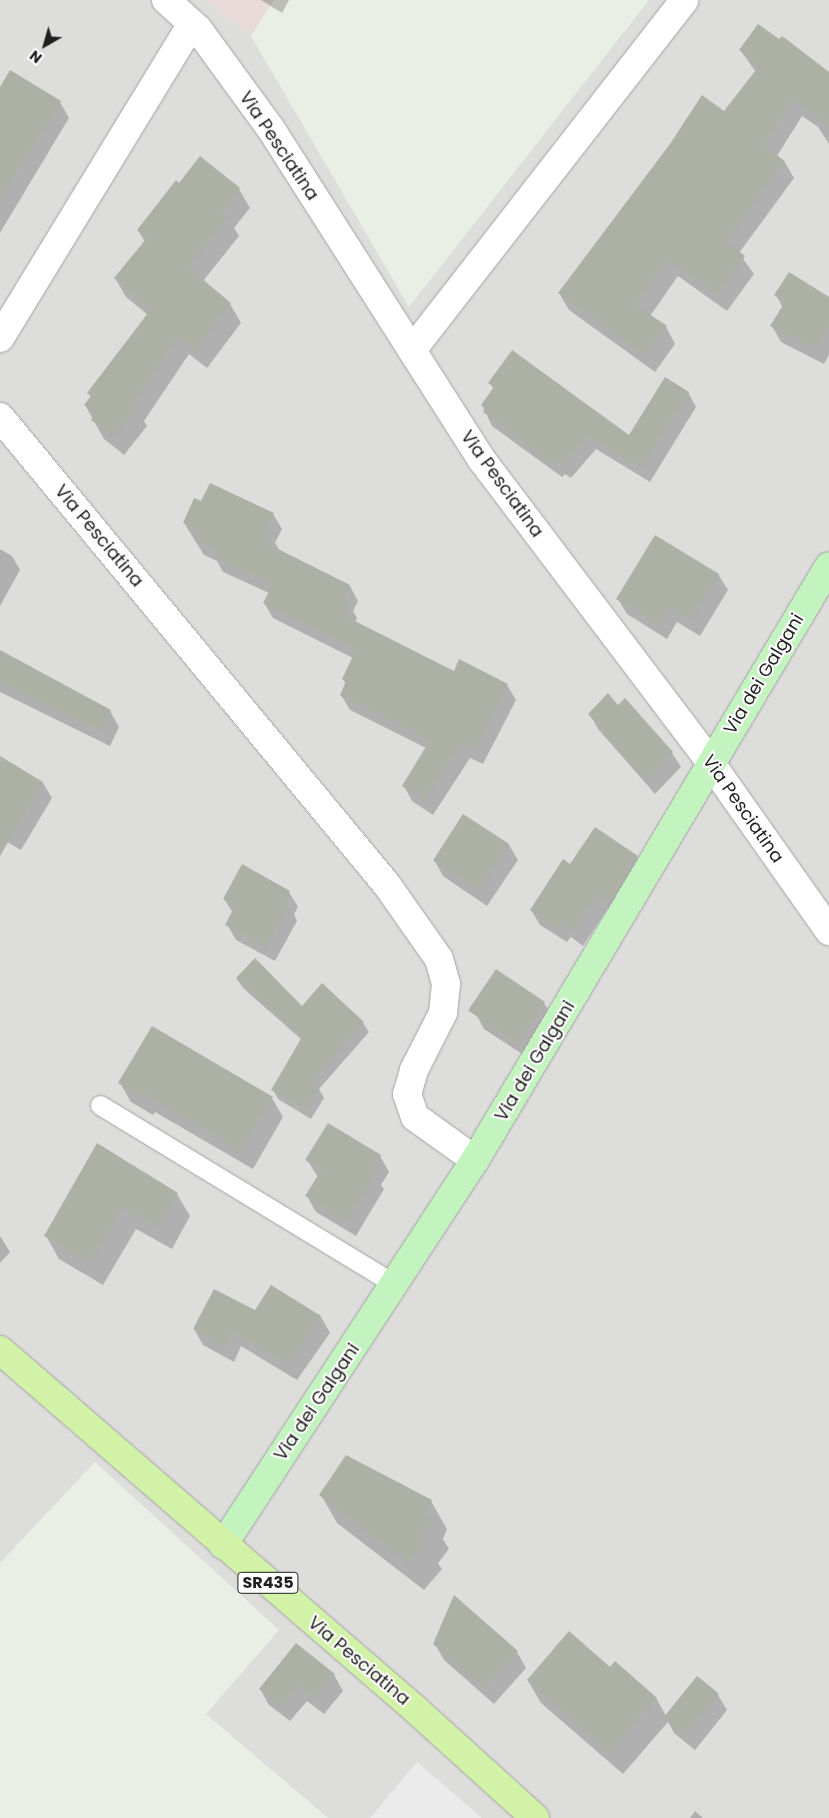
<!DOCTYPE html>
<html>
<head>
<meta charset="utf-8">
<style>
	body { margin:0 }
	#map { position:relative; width:829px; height:1818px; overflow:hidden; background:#eaefe6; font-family:Poppins,sans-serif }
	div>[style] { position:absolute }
	.residential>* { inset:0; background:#dddddc }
	.industrial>* { inset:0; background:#e7dad9 }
	.parking>* { inset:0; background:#ebebeb }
	.shadow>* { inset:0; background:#0003 }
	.building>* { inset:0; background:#adb1a5; transform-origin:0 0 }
	.roads { filter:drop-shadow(0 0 1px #a3a3a3) drop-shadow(0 0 1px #a3a3a3) }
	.lane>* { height:19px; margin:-9.5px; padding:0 9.5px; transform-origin:9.5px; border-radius:9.5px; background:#fff }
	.street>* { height:28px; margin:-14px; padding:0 14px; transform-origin:14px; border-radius:14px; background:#fff }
	.secondary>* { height:28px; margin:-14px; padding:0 14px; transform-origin:14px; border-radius:14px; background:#c3f4c0 }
	.primary>* { height:28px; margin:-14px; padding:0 14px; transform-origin:14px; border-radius:14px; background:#d2f3a7 }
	span { translate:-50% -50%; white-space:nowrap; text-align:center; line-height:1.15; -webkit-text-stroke:4px #fff; paint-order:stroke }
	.shield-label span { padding:1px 4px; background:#fff; border:1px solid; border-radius:4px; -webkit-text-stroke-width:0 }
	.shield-label { font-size:16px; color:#1f1f1f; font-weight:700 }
	.street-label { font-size:18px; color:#1f1f1f }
	.north { position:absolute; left:20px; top:20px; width:50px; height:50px; -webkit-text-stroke:4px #fff; paint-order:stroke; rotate:218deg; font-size:14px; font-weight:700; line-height:20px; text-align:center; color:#1f1f1f }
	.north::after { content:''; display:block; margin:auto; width:18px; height:22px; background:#1f1f1f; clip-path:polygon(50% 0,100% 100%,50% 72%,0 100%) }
</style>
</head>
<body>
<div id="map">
	<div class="residential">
		<div style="clip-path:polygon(0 0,207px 0,251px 36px,409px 307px,649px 0,829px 0,829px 1818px,328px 1818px,206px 1714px,279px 1630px,95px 1462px,0 1563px)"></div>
	</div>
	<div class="industrial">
		<div style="clip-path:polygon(207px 0,274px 0,251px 36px)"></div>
	</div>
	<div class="parking">
		<div style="clip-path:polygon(417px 1762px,482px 1818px,370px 1818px)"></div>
	</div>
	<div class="shadow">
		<div style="clip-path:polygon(261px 0,289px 0,282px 13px)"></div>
		<div style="clip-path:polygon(740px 50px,829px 74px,829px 144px,818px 127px,802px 116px,777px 156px,784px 161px,794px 178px,739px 253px,754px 274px,727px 311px,678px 276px,650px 316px,666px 327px,675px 344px,655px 372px,569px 310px,559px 293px,724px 113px,756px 72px)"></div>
		<div style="clip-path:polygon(0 89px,60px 102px,69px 118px,0 233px)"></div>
		<div style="clip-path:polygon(180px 184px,239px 189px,250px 208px,234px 228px,239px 236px,203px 281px,230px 304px,241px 323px,207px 368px,189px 354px,144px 421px,147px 426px,124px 455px,104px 439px,85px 405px,91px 398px,89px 393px,148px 315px,126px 297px,115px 278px,145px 242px,138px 230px)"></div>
		<div style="clip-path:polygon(776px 295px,829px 299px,829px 355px,824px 364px,781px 342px,772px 326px,783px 308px)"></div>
		<div style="clip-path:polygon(490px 383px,629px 437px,688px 392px,696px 407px,650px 482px,596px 449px,571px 478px,565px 474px,562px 477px,492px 426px,482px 405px,494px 390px)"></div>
		<div style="clip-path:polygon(202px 503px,273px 514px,282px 529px,275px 543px,280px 551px,350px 586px,358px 601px,353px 611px,357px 618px,355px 622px,454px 672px,507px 685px,516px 700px,483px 764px,470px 758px,433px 815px,412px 801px,404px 786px,426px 748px,350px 710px,341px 695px,346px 684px,343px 679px,353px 658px,273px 618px,264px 603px,269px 593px,223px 572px,217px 561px,204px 555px,184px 523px)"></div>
		<div style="clip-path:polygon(0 549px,12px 556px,20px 570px,0 606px)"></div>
		<div style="clip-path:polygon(718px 574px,728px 590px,700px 636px,677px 622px,667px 639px,627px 614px,618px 599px)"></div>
		<div style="clip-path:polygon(0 652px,110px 711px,119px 727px,110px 746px,0 692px)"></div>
		<div style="clip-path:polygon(590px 714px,672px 753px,681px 767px,655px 794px,598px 729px)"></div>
		<div style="clip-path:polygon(0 758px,43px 783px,52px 798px,21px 850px,0 838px)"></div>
		<div style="clip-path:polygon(463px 815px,509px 845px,518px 860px,487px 906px,443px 876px,434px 860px)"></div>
		<div style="clip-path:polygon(637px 857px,646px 873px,618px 915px,608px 908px,583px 946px,571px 937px,567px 942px,540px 925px,531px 910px,571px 866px)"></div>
		<div style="clip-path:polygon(289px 892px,298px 907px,294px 914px,297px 921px,275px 961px,236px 940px,227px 924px,233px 913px,224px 899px)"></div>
		<div style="clip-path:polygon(237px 979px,302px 1007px,363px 1023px,369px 1032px,319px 1089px,324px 1098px,311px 1119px,278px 1099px,273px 1090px,302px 1040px,243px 988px)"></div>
		<div style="clip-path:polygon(544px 1003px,553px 1017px,527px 1057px,484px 1029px,476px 1014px)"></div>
		<div style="clip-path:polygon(120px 1083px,272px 1098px,283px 1117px,253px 1169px,155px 1112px,153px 1115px,131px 1102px)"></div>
		<div style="clip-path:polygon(98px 1145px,177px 1194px,190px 1216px,172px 1249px,136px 1229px,103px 1285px,59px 1259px,46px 1236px)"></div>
		<div style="clip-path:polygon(380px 1156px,389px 1172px,381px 1185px,384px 1189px,356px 1236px,316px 1212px,307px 1196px,318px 1177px,307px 1160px)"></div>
		<div style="clip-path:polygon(0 1236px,10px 1252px,0 1263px)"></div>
		<div style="clip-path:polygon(271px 1287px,321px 1317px,330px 1333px,297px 1380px,241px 1346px,234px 1362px,203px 1345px,194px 1329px,255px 1312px)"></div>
		<div style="clip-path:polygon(321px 1495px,431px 1501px,447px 1529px,443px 1539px,449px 1549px,438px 1563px,442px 1569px,424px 1590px,337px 1523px)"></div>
		<div style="clip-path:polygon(454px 1597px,517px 1652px,526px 1668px,494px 1704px,444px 1660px,435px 1644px)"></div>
		<div style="clip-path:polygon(297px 1645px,334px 1675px,343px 1691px,324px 1714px,307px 1701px,290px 1721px,269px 1705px,260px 1689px)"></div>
		<div style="clip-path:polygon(610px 1668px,656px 1698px,666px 1716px,698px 1678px,718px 1695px,727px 1710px,695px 1750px,674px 1733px,668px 1722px,623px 1774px,541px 1703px,528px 1681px)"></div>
		<div style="clip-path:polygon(695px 1811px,703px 1818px,690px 1818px)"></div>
	</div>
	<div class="building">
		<div style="clip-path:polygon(758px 24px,779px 39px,782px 36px,829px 72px,829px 127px,792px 100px,764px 146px,785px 161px,726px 242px,745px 256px,717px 295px,668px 260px,636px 305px,667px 326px,645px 356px,558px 293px,670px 144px,702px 95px,724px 111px,759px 66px,739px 50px)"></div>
		<div style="clip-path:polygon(10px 70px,61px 101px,0 200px,0 87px)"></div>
		<div style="clip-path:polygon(200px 156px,240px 188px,222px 211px,229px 216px,188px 267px,231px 303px,196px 350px,178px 336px,133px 403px,137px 406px,113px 437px,91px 420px,96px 414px,84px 405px,91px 396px,87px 393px,151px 309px,114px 278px,146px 239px,137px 230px,176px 180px,179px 183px)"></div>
		<div style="clip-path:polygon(789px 272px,829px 297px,829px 325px,815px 349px,770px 326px,785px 302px,774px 295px)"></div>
		<div style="clip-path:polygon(512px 350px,629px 435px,665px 377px,689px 392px,642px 468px,588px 436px,562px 465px,557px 460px,554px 464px,483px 412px,485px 408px,481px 405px,494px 387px,488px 383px)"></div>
		<div style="clip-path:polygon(210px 483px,274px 513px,265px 532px,272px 535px,268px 544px,350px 585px,344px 599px,349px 602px,343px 615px,454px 671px,459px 659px,508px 684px,475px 750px,461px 743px,424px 801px,402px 786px,430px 740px,340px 695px,346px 681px,342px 679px,356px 650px,263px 603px,273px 584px,213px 557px,215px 550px,194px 540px,199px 531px,183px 523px,194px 498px,201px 501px)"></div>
		<div style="clip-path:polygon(655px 535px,719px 574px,691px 621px,668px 607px,658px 624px,616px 599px)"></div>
		<div style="clip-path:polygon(0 650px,111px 710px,101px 731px,0 682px)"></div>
		<div style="clip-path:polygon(608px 693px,618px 705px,625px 698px,673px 752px,646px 781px,588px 714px)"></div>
		<div style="clip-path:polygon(0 756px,43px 782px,0 856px)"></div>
		<div style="left:463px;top:814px;width:55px;height:55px;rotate:33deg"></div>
		<div style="clip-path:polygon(595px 827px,638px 856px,609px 901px,599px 894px,574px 931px,562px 922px,557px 928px,530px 910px,563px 859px,570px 864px)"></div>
		<div style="clip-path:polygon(242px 864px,290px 891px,284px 902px,289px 905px,266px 947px,225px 925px,235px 906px,223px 899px)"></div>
		<div style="clip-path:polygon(255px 958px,302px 1006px,322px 983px,364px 1022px,311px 1082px,319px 1088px,306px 1110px,271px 1090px,302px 1037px,236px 978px)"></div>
		<div style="left:496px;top:969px;width:59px;height:50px;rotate:34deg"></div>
		<div style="clip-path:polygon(152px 1026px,273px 1097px,241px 1151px,144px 1094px,142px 1097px,118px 1083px)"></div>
		<div style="clip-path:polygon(328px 1123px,381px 1155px,372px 1170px,376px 1172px,347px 1221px,305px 1196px,322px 1169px,305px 1160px)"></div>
		<div style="clip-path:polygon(97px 1143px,178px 1193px,159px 1227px,123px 1207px,90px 1263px,44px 1236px)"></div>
		<div style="clip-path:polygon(271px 1285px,321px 1316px,288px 1365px,232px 1331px,226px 1348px,193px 1329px,214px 1289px,255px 1310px)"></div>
		<div style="clip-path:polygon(346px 1455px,432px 1500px,426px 1515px,434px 1520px,421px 1536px,426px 1540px,408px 1563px,319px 1495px)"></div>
		<div style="clip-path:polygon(454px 1595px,518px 1651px,485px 1689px,433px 1644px)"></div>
		<div style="clip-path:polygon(569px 1631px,610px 1667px,615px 1661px,657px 1698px,609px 1752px,527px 1680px)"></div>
		<div style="clip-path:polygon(296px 1643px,335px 1674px,315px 1699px,298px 1686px,280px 1707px,259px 1689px)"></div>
		<div style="left:697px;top:1676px;width:28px;height:53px;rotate:39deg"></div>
	</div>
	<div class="roads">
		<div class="lane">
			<div style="left:100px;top:1105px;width:346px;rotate:31.3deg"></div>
		</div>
		<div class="street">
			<div style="left:166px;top:0;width:43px;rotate:42.2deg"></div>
			<div style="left:198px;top:29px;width:124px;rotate:53.9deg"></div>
			<div style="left:271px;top:129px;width:393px;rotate:57.5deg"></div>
			<div style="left:482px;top:460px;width:378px;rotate:52.9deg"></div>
			<div style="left:710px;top:762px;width:207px;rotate:54.8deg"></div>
			<div style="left:0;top:338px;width:368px;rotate:-58.6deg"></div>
			<div style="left:412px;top:350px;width:443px;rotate:-52.1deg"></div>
			<div style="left:0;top:417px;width:607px;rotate:50.41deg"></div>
			<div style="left:387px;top:885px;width:90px;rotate:54.9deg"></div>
			<div style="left:439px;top:959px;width:26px;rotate:74deg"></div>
			<div style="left:446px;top:984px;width:29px;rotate:96deg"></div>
			<div style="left:443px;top:1013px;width:64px;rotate:117deg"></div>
			<div style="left:414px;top:1070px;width:25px;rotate:106deg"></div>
			<div style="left:407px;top:1094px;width:24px;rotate:71deg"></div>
			<div style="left:415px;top:1117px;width:74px;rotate:35.6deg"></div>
		</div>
		<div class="secondary">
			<div style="left:223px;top:1545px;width:460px;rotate:-56.8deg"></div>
			<div style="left:475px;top:1160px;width:691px;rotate:-59.21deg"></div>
		</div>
		<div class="primary">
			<div style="left:0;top:1350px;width:549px;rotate:40.86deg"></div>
			<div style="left:415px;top:1709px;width:162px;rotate:42.2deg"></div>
		</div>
	</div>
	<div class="shield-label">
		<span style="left:268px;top:1583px">SR435</span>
	</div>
	<div class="street-label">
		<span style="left:279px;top:146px;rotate:56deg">Via Pesciatina</span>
		<span style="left:502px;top:484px;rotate:54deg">Via Pesciatina</span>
		<span style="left:99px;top:536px;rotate:50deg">Via Pesciatina</span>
		<span style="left:764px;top:674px;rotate:-59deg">Via dei Galgani</span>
		<span style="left:743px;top:809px;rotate:55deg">Via Pesciatina</span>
		<span style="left:535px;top:1061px;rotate:-59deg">Via dei Galgani</span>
		<span style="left:317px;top:1402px;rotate:-56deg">Via dei Galgani</span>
		<span style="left:359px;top:1661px;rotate:40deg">Via Pesciatina</span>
	</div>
	<div class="north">N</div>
</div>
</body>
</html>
